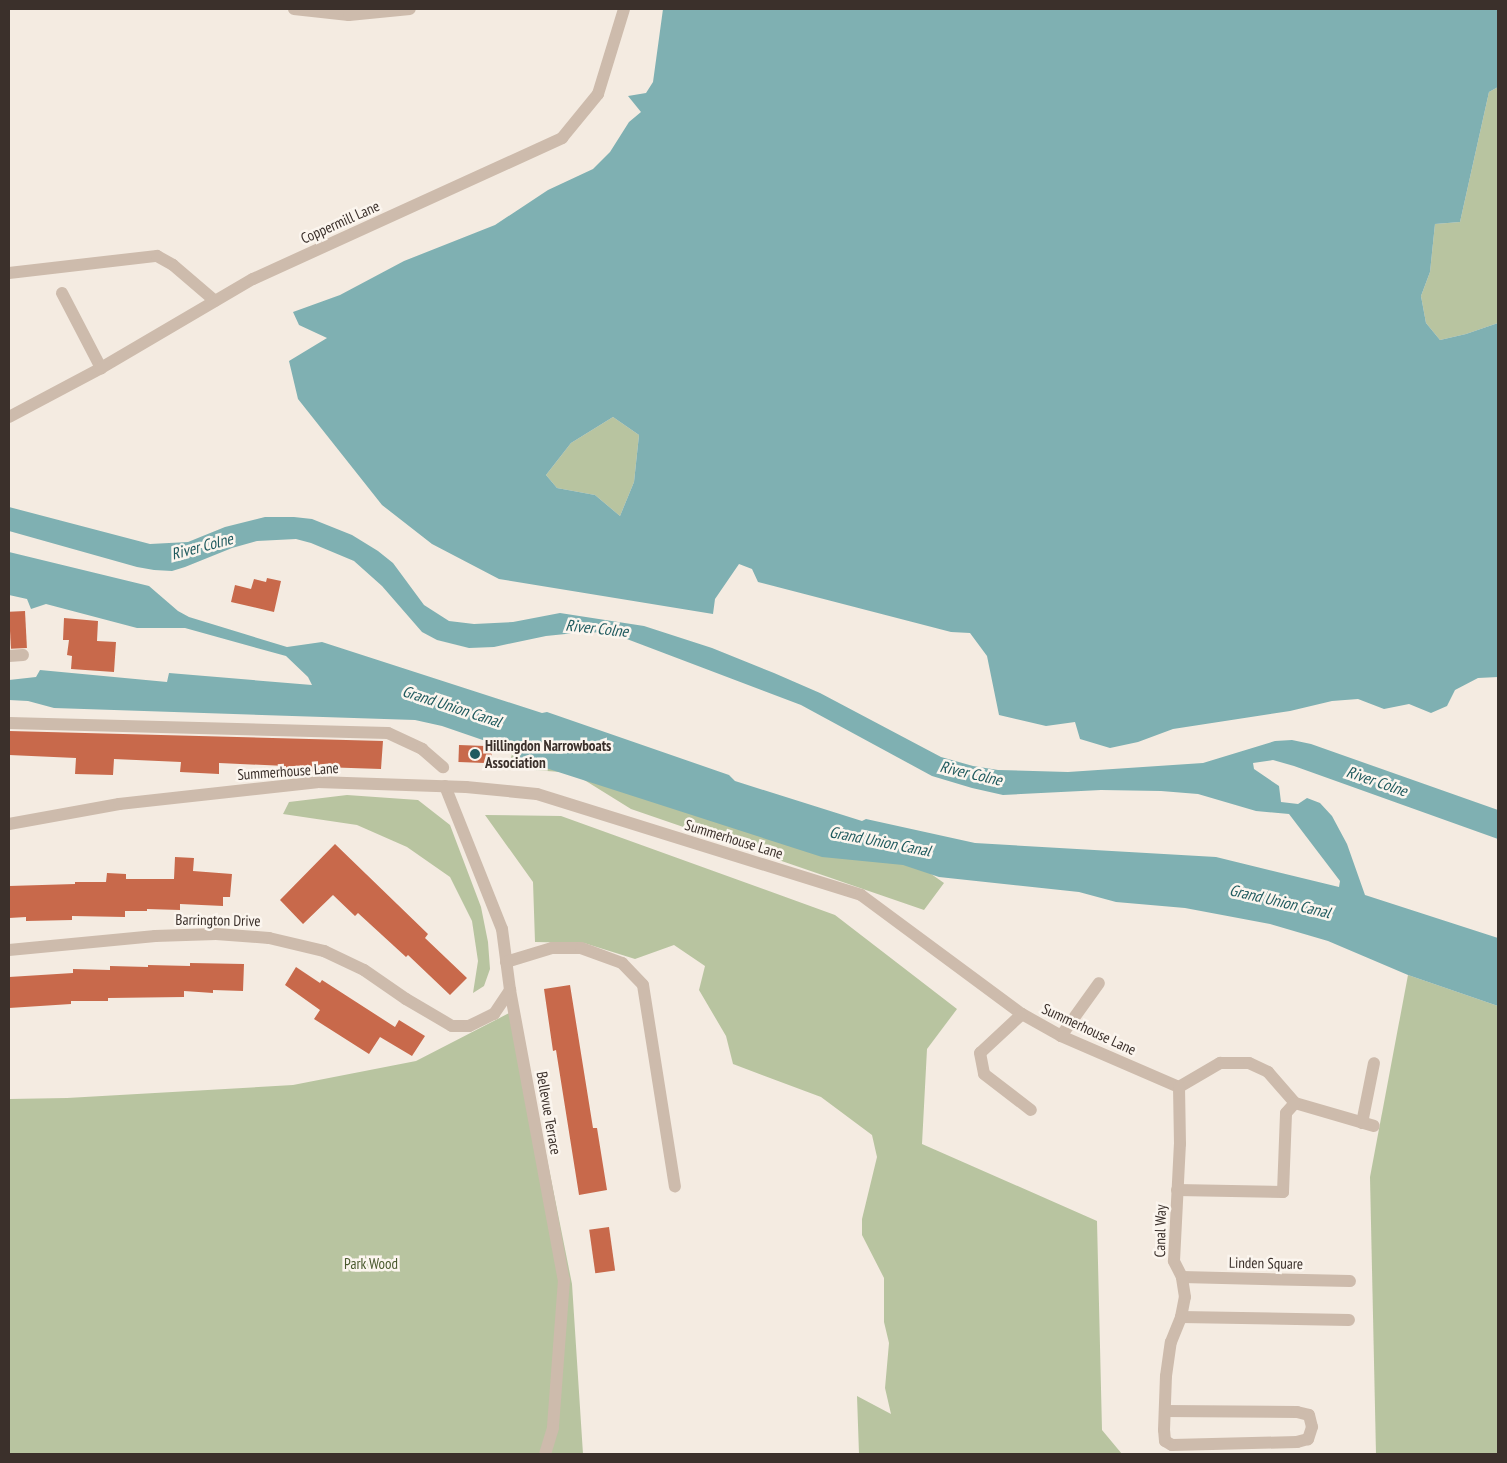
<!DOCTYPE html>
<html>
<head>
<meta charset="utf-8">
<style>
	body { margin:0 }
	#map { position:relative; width:1507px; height:1463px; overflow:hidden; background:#f4ebe1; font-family:"PT Sans Narrow",sans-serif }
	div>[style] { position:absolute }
	.green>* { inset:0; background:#b8c4a0 }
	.water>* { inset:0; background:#7fb0b2 }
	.building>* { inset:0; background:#c8694b; transform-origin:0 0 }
	.minor>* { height:12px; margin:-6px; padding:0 6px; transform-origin:6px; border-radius:6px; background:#cdbbac }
	.dots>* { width:14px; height:14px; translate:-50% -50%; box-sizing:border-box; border:2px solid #fbf5ee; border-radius:50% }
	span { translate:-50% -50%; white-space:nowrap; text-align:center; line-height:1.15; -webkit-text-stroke:5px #fbf5ee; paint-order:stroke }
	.street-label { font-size:15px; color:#3b302b }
	.poi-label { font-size:15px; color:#3b302b; font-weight:700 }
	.left { translate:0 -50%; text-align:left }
	.park-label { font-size:15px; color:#4a5a2e }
	.water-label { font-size:16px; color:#1f5a5e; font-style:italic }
	.frame { position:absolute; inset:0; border:10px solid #3b302b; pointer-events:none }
</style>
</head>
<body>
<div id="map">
	<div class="green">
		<div style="clip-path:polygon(1498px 87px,1498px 323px,1466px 334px,1440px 340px,1426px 323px,1421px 296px,1430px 272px,1435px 224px,1460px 222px,1489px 92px)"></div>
		<div style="clip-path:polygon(613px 417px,639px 435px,634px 482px,620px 516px,595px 495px,557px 488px,546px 475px,571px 443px)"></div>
		<div style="clip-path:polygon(592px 750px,897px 850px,944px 883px,924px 910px,631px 809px,573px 773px,508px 768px,512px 754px)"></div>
		<div style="clip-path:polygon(347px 795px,418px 800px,450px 825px,481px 907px,488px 942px,490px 969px,484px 986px,473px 993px,478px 961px,472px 921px,450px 877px,407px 847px,357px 825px,283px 814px,289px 802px)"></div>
		<div style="clip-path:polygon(485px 815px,561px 816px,835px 915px,957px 1009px,927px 1049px,922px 1144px,1097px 1221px,1102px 1430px,1122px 1454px,859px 1454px,857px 1396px,891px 1414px,885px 1388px,889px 1343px,884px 1322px,884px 1278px,862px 1235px,862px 1219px,877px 1157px,872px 1135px,821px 1097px,733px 1064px,726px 1036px,699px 990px,705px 966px,674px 945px,635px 959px,584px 943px,535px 942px,533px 882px)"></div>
		<div style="clip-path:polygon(1408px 975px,1498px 1006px,1498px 1454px,1376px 1454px,1370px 1177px)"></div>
		<div style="clip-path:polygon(517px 1009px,572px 1284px,583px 1454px,9px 1454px,9px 1099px,67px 1098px,293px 1085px,416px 1061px)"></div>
	</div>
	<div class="water">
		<div style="clip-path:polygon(evenodd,663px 9px,1498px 9px,1498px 87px,1489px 92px,1460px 222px,1435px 224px,1430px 272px,1421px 296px,1426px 323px,1440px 340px,1466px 334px,1498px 323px,1498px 677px,1478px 678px,1455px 690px,1447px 706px,1431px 713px,1409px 704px,1384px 709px,1358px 699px,1332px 701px,1290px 711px,1173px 729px,1138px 742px,1110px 748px,1080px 739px,1075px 722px,1046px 726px,999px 715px,987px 656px,970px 633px,951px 632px,758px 582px,752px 569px,739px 564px,715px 599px,713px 614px,499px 579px,432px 544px,382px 505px,298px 399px,289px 361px,327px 338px,299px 325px,293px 312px,340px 295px,404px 261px,495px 225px,548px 190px,593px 169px,610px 152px,629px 122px,641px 112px,628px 96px,646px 93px,653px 82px,663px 9px,613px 417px,639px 435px,634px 482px,620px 516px,595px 495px,557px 488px,546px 475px,571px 443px,613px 417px)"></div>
		<div style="clip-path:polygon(9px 507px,150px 544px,188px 542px,225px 527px,265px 517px,294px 517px,312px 519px,352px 535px,378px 551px,393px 563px,424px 605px,449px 621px,474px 624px,513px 622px,560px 613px,644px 626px,712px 648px,774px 673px,820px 693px,941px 757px,973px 766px,998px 770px,1068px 772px,1203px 763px,1275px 741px,1292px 740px,1311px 744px,1498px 810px,1498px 839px,1294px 766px,1273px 760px,1253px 763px,1254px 769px,1279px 786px,1281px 802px,1298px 804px,1307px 798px,1320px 803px,1332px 816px,1347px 844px,1365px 895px,1498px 938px,1498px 1006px,1408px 975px,1328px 941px,1270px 924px,1185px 908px,1116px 902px,1079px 892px,939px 877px,903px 865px,822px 857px,521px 760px,506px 748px,442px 726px,415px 720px,54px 708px,28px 701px,9px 700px,9px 680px,36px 677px,40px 670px,167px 682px,169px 673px,312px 685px,308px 677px,286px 656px,185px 628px,137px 628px,46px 604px,31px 609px,27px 599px,9px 595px,9px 552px,149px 586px,178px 611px,189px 617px,287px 647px,322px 642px,542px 713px,547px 712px,729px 775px,735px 781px,862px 821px,866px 819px,975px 843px,1216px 857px,1339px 887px,1340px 881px,1289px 814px,1256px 811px,1198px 794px,1161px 791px,1101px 790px,1003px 795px,972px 788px,932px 776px,801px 705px,611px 633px,585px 632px,546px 636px,494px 647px,469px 648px,437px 640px,422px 632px,382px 586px,354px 561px,311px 543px,296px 539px,257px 541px,232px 548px,185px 567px,172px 571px,154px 570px,137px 567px,9px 531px)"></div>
	</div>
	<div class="building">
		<div style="clip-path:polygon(267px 578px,281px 581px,274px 612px,231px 602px,235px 585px,251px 589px,254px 579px,266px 582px)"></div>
		<div style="left:25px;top:611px;width:37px;height:16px;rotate:87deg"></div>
		<div style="clip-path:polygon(64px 618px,98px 621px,97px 641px,116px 642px,114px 672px,71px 669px,72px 656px,67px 655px,69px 640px,63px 640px)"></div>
		<div style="clip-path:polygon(9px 731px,383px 741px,381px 769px,321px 767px,321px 772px,286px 771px,286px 766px,219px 763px,219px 774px,180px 772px,181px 762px,114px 759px,113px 775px,75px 774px,76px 758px,9px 755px)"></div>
		<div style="left:459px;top:745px;width:33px;height:17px;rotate:2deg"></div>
		<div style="clip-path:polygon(335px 844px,428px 934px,425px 938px,467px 978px,450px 995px,408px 955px,406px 957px,358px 913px,355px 916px,333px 895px,303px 924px,280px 900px)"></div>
		<div style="clip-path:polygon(175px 857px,194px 858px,193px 871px,232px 874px,230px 897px,223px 897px,223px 906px,180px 904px,180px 910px,147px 909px,147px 911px,125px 911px,125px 917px,72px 916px,72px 920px,26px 921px,26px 917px,9px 918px,9px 886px,75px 884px,75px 882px,106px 882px,107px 873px,126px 874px,126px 879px,174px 879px)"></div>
		<div style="clip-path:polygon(190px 963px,244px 964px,243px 991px,213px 990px,213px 993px,184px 991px,184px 997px,108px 998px,108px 1001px,71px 1001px,71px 1004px,9px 1008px,9px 977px,73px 973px,73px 969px,110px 970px,110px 966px,148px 967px,148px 965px,190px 966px)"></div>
		<div style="clip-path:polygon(296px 967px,320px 983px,322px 980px,395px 1027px,399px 1020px,425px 1036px,412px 1056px,380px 1037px,369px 1054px,314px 1019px,320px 1010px,285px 985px)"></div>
		<div style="clip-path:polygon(570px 985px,593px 1128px,597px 1128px,607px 1190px,579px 1195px,556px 1050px,553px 1051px,544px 989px)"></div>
		<div style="left:609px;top:1227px;width:44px;height:20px;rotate:82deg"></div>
	</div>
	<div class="minor">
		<div style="left:294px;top:9px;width:55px;rotate:6.2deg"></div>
		<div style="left:349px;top:15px;width:61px;rotate:-5.6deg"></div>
		<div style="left:9px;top:273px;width:149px;rotate:-6.6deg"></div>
		<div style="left:157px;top:256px;width:18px;rotate:29deg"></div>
		<div style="left:173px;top:265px;width:55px;rotate:40.6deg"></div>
		<div style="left:62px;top:293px;width:85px;rotate:62.5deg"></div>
		<div style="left:9px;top:417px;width:104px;rotate:-28deg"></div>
		<div style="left:101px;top:368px;width:176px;rotate:-30.4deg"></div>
		<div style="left:253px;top:279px;width:340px;rotate:-24.5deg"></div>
		<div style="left:562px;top:138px;width:57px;rotate:-50.7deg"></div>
		<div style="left:598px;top:94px;width:89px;rotate:-73deg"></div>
		<div style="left:9px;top:656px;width:14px;rotate:-4deg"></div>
		<div style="left:9px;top:723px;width:379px;rotate:1.5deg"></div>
		<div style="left:388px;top:733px;width:38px;rotate:25deg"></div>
		<div style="left:422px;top:749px;width:28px;rotate:41deg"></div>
		<div style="left:445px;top:786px;width:154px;rotate:68.3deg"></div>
		<div style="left:502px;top:929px;width:62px;rotate:82.5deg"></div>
		<div style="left:510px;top:990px;width:295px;rotate:79.5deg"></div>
		<div style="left:564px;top:1280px;width:148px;rotate:94.3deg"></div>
		<div style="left:553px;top:1428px;width:27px;rotate:107deg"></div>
		<div style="left:9px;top:824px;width:112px;rotate:-10.3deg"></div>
		<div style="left:119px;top:804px;width:199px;rotate:-6.3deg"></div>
		<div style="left:317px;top:782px;width:149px;rotate:1.9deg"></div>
		<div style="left:466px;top:787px;width:71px;rotate:5.6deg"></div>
		<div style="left:537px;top:794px;width:339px;rotate:17.3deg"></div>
		<div style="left:861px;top:895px;width:200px;rotate:36.5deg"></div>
		<div style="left:1022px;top:1014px;width:45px;rotate:29.4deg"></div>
		<div style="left:1061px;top:1036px;width:129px;rotate:23.4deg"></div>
		<div style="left:1179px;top:1087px;width:48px;rotate:-30.3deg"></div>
		<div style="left:1220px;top:1063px;width:29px"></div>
		<div style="left:1249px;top:1063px;width:21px;rotate:25deg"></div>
		<div style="left:1268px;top:1072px;width:41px;rotate:48.9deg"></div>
		<div style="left:1295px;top:1103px;width:82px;rotate:16.2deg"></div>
		<div style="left:9px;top:950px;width:147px;rotate:-5.5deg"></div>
		<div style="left:155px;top:936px;width:61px;rotate:-1.9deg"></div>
		<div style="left:216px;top:934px;width:53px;rotate:4.3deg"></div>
		<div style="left:269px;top:938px;width:57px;rotate:13.3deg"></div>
		<div style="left:324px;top:951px;width:44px;rotate:25.4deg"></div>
		<div style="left:364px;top:970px;width:51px;rotate:34.6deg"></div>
		<div style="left:406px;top:999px;width:53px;rotate:30.4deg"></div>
		<div style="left:452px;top:1026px;width:17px"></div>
		<div style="left:469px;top:1026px;width:28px;rotate:-26deg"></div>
		<div style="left:494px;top:1014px;width:29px;rotate:-56deg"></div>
		<div style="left:506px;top:962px;width:48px;rotate:-16.9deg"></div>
		<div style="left:552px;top:948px;width:29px"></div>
		<div style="left:581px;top:948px;width:44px;rotate:20.1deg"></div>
		<div style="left:622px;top:963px;width:30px;rotate:46deg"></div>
		<div style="left:643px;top:985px;width:204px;rotate:81deg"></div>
		<div style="left:1022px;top:1014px;width:57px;rotate:137.1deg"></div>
		<div style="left:980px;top:1053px;width:21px;rotate:79deg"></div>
		<div style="left:984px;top:1074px;width:59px;rotate:37.5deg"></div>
		<div style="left:1061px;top:1036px;width:65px;rotate:-54.4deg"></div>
		<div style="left:1362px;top:1123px;width:61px;rotate:-78.7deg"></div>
		<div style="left:1177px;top:1190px;width:106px;rotate:1.1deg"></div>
		<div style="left:1283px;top:1192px;width:79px;rotate:-87.8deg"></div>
		<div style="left:1286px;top:1113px;width:13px;rotate:-48deg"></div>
		<div style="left:1182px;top:1277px;width:168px;rotate:1.4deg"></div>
		<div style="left:1181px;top:1317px;width:168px;rotate:1deg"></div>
		<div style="left:1165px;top:1411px;width:132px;rotate:0.4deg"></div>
		<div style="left:1297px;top:1412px;width:12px;rotate:14deg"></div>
		<div style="left:1309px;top:1415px;width:12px;rotate:76deg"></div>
		<div style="left:1312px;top:1427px;width:13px;rotate:108deg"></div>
		<div style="left:1308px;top:1439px;width:11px;rotate:165deg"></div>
		<div style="left:1297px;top:1442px;width:125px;rotate:178.6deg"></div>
		<div style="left:1172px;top:1445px;width:8px;rotate:-150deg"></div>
		<div style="left:1165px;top:1441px;width:11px;rotate:-95deg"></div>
		<div style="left:1164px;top:1430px;width:54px;rotate:-87.9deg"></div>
		<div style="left:1166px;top:1376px;width:34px;rotate:-82deg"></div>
		<div style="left:1171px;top:1342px;width:27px;rotate:-68deg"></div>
		<div style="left:1181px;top:1317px;width:20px;rotate:-79deg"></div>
		<div style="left:1185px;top:1297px;width:20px;rotate:-99deg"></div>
		<div style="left:1182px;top:1277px;width:18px;rotate:-117deg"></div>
		<div style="left:1174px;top:1261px;width:117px;rotate:-87.1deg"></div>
		<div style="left:1180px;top:1144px;width:57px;rotate:-91deg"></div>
	</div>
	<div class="dots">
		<div style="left:475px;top:754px;background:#1f5a5e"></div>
	</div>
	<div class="street-label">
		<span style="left:340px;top:222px;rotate:-24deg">Coppermill Lane</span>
		<span style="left:288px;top:771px;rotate:-4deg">Summerhouse Lane</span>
		<span style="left:734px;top:839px;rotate:17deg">Summerhouse Lane</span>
		<span style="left:218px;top:920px;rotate:1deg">Barrington Drive</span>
		<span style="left:1089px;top:1029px;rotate:25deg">Summerhouse Lane</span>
		<span style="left:549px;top:1113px;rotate:80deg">Bellevue Terrace</span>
		<span style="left:1160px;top:1231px;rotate:-89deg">Canal Way</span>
		<span style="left:1266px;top:1263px;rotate:1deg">Linden Square</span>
	</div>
	<div class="poi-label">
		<span class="left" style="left:485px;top:754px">Hillingdon Narrowboats<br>Association</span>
	</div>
	<div class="park-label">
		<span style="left:371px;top:1264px">Park Wood</span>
	</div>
	<div class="water-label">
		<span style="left:202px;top:546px;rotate:-15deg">River Colne</span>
		<span style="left:597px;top:628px;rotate:6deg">River Colne</span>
		<span style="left:452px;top:706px;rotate:18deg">Grand Union Canal</span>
		<span style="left:971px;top:773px;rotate:13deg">River Colne</span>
		<span style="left:1377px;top:781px;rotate:19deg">River Colne</span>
		<span style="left:880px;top:841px;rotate:11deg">Grand Union Canal</span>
		<span style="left:1280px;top:901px;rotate:13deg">Grand Union Canal</span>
	</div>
	<div class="frame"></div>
</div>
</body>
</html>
